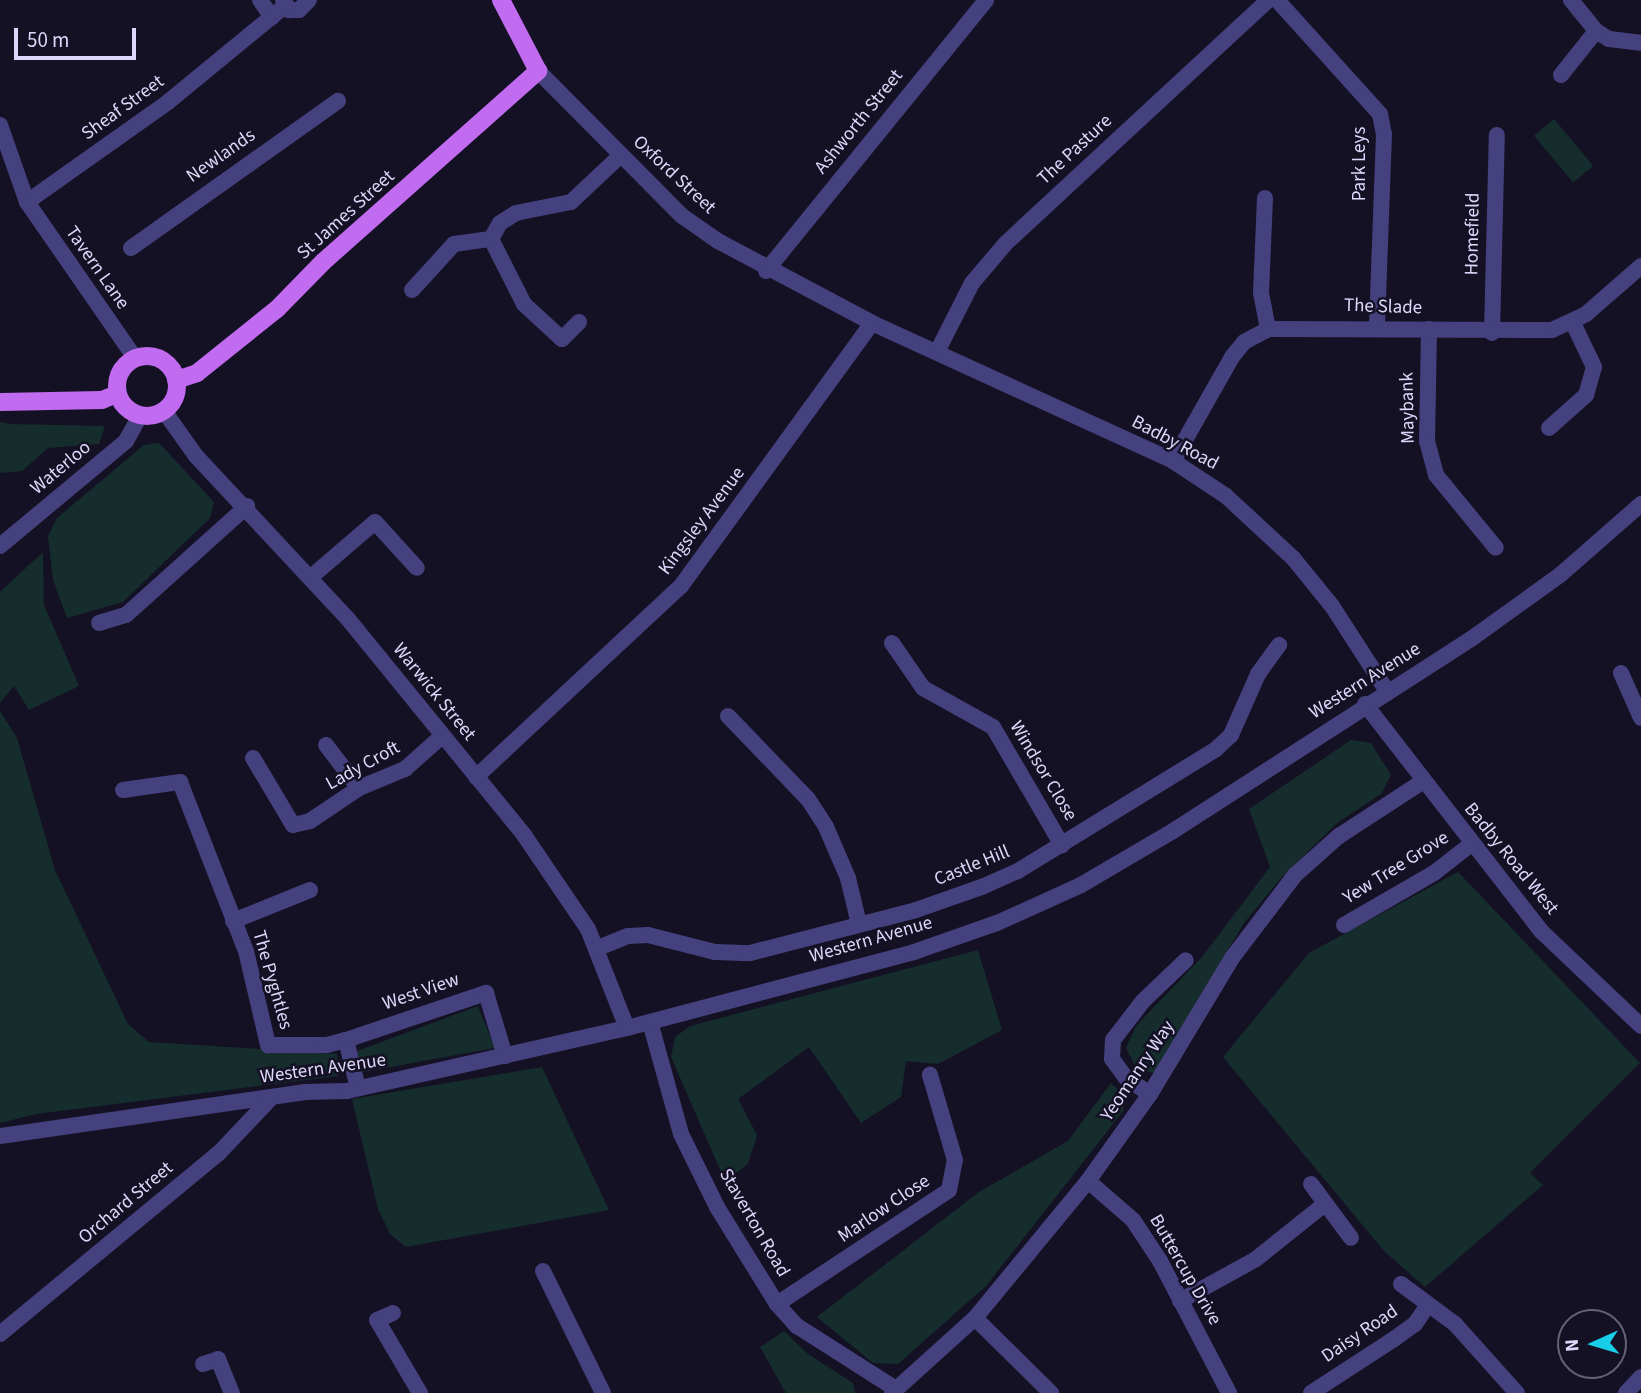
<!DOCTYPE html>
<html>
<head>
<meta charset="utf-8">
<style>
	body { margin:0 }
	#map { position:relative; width:1641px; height:1393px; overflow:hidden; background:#151124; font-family:"Source Sans 3",sans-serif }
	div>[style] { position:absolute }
	.green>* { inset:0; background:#152d2d; transform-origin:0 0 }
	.minor>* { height:16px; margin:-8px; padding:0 8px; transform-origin:8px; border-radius:8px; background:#45417e }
	.major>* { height:18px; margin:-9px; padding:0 9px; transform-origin:9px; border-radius:9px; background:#c16bf0 }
	.major>.ring { margin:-9px; padding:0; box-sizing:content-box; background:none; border:18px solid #c16bf0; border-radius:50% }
	span { translate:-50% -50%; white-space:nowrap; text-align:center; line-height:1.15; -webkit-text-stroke:5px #151124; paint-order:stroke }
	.street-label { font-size:19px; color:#ddd8fb }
	.north { position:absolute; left:1557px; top:1309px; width:70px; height:70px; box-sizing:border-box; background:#151124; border:2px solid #65617a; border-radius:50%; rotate:266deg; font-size:19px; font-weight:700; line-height:28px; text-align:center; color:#ddd8fb }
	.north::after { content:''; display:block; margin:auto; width:24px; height:32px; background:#18cde7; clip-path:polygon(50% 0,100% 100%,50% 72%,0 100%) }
	.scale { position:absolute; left:14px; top:28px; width:122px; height:32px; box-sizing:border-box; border:4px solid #ddd8fb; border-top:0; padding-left:9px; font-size:21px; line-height:24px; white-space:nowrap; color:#ddd8fb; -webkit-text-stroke:5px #151124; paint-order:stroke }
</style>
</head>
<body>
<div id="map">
	<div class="green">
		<div style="left:1554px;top:119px;width:61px;height:26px;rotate:50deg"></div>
		<div style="clip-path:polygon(0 422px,10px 424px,105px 426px,99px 444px,48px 448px,22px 471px,0 473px)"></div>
		<div style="clip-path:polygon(159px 443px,214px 502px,210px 518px,123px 602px,67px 618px,53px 580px,48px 536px,57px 518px,144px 445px)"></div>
		<div style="clip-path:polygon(43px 552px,44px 605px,79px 686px,29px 710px,14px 686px,0 703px,0 592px)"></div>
		<div style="clip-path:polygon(0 711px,17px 738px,55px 870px,128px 1024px,149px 1042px,337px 1054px,338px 1076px,36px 1114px,0 1123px)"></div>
		<div style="clip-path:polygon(1351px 740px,1371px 743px,1391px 775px,1381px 794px,1337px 823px,1282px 877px,1244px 923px,1154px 1073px,1137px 1070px,1126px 1048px,1136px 1026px,1202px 957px,1270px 867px,1249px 809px)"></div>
		<div style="clip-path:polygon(1458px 872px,1640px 1063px,1530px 1173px,1543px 1185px,1425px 1287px,1384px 1251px,1223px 1057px,1309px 953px)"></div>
		<div style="clip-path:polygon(978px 950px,1002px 1030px,938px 1064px,906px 1061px,901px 1097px,861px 1123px,809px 1047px,738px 1099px,757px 1135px,748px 1164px,725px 1181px,671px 1057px,675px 1037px,690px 1026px)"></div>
		<div style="clip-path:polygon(478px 1006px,495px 1048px,363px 1072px,357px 1051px)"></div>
		<div style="clip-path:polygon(542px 1067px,609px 1210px,406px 1247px,390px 1234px,378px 1209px,352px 1099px)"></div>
		<div style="clip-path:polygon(1111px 1083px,1119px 1091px,1124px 1110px,986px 1286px,898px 1364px,873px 1363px,817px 1317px,979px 1192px,1068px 1141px)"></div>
		<div style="clip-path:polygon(784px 1331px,808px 1354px,853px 1383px,855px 1393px,786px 1393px,760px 1347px)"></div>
	</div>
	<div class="minor">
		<div style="left:260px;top:0;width:21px;rotate:55deg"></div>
		<div style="left:283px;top:0;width:12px;rotate:59deg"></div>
		<div style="left:289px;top:10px;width:10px"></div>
		<div style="left:299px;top:10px;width:14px;rotate:-45deg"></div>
		<div style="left:1277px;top:0;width:154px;rotate:47.9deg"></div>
		<div style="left:1380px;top:114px;width:20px;rotate:79deg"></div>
		<div style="left:1384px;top:134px;width:193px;rotate:92.1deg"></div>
		<div style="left:1571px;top:0;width:40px;rotate:51deg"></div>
		<div style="left:1596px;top:31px;width:15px;rotate:32deg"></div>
		<div style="left:1609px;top:39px;width:32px;rotate:7deg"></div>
		<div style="left:538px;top:71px;width:204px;rotate:45.2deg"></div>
		<div style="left:682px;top:216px;width:44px;rotate:34.8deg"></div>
		<div style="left:718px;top:241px;width:174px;rotate:28deg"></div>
		<div style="left:872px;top:323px;width:331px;rotate:24.6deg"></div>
		<div style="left:1173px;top:461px;width:64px;rotate:33.4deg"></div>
		<div style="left:1226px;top:496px;width:91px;rotate:42.8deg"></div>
		<div style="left:1293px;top:558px;width:62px;rotate:50.9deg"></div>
		<div style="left:1332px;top:606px;width:101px;rotate:57.1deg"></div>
		<div style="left:1561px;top:75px;width:56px;rotate:-51.5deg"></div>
		<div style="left:0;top:125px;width:82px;rotate:70.7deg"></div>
		<div style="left:27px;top:202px;width:190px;rotate:55.3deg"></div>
		<div style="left:1265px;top:198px;width:95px;rotate:92.4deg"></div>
		<div style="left:1261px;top:293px;width:37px;rotate:79deg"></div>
		<div style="left:27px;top:202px;width:173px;rotate:-35.3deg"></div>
		<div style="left:168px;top:102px;width:153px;rotate:-39.4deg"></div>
		<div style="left:131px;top:248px;width:254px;rotate:-35.4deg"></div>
		<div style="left:766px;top:271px;width:349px;rotate:-50.9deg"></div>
		<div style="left:412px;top:290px;width:62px;rotate:-47.6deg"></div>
		<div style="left:454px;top:244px;width:37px;rotate:-8deg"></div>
		<div style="left:579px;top:322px;width:24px;rotate:135deg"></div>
		<div style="left:562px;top:339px;width:52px;rotate:-137.4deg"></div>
		<div style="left:524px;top:304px;width:73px;rotate:-116.9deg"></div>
		<div style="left:491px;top:239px;width:18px;rotate:-61deg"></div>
		<div style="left:500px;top:223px;width:19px;rotate:-32deg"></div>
		<div style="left:516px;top:213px;width:56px;rotate:-11.3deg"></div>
		<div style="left:571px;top:202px;width:69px;rotate:-43.2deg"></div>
		<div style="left:1429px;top:329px;width:112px;rotate:91deg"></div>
		<div style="left:1427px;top:441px;width:35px;rotate:75deg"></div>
		<div style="left:1436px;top:475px;width:94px;rotate:50.6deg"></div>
		<div style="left:1492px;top:333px;width:198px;rotate:-88.6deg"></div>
		<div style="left:937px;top:352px;width:77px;rotate:-63.1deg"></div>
		<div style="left:972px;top:283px;width:52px;rotate:-49.6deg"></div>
		<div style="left:1006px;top:243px;width:357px;rotate:-42.8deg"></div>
		<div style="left:164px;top:411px;width:55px;rotate:54.6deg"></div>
		<div style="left:196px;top:456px;width:223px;rotate:47deg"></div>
		<div style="left:348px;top:619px;width:279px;rotate:50.8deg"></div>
		<div style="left:524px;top:835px;width:114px;rotate:55.8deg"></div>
		<div style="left:588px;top:929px;width:106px;rotate:68.5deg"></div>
		<div style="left:1549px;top:428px;width:50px;rotate:-41.7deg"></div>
		<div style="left:1586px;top:395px;width:29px;rotate:-74deg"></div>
		<div style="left:1594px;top:367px;width:49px;rotate:-115.5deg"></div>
		<div style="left:1173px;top:461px;width:120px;rotate:-60.4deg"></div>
		<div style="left:1232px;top:357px;width:19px;rotate:-51deg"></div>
		<div style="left:1244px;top:342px;width:27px;rotate:-28deg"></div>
		<div style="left:1268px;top:329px;width:284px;rotate:0.2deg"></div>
		<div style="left:1552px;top:330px;width:38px;rotate:-25deg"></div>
		<div style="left:1586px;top:314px;width:73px;rotate:-41.1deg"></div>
		<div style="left:0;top:546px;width:164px;rotate:-39.8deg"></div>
		<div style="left:126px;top:441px;width:29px;rotate:-61deg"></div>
		<div style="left:311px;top:577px;width:84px;rotate:-40.7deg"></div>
		<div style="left:375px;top:522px;width:62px;rotate:47.6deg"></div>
		<div style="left:99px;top:623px;width:28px;rotate:-17deg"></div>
		<div style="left:126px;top:615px;width:163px;rotate:-42deg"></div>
		<div style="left:892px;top:643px;width:55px;rotate:55.4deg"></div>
		<div style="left:923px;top:688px;width:80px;rotate:29.1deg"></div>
		<div style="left:993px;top:727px;width:137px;rotate:59.7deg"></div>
		<div style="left:1621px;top:673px;width:49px;rotate:66deg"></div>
		<div style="left:1365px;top:704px;width:287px;rotate:52.2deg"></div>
		<div style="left:1541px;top:931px;width:138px;rotate:43.5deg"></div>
		<div style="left:728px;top:716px;width:115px;rotate:46.1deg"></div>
		<div style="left:808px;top:799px;width:33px;rotate:57deg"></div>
		<div style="left:826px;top:827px;width:56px;rotate:66.7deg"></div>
		<div style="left:848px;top:878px;width:47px;rotate:76.6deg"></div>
		<div style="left:326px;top:745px;width:54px;rotate:52.5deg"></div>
		<div style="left:253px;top:758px;width:78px;rotate:59.2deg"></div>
		<div style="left:293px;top:825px;width:17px;rotate:-13deg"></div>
		<div style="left:310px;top:821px;width:59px;rotate:-34deg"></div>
		<div style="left:359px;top:788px;width:50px;rotate:-22.4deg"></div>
		<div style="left:405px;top:769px;width:50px;rotate:-41.7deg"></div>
		<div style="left:476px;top:777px;width:280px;rotate:-43deg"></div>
		<div style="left:681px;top:586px;width:325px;rotate:-54deg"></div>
		<div style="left:123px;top:790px;width:58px;rotate:-8deg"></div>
		<div style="left:180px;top:782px;width:181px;rotate:68.7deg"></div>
		<div style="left:246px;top:951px;width:97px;rotate:76.8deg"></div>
		<div style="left:268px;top:1045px;width:59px"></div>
		<div style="left:327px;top:1045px;width:20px;rotate:-15deg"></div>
		<div style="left:346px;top:1040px;width:49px;rotate:76deg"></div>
		<div style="left:233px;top:921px;width:83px;rotate:-21.9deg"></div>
		<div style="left:1344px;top:925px;width:104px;rotate:-30deg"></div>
		<div style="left:1434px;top:873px;width:46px;rotate:-37.9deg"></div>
		<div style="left:598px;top:948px;width:32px;rotate:-22deg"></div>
		<div style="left:628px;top:936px;width:20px;rotate:-3deg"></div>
		<div style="left:648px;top:935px;width:69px;rotate:14.2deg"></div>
		<div style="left:715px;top:952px;width:35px;rotate:2deg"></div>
		<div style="left:750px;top:953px;width:171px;rotate:-14.5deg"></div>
		<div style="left:916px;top:910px;width:72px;rotate:-19.4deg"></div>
		<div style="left:984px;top:886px;width:37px;rotate:-24deg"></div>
		<div style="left:1018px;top:871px;width:231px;rotate:-31.6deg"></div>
		<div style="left:1215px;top:750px;width:22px;rotate:-43deg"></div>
		<div style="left:1231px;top:735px;width:67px;rotate:-66.1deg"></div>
		<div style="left:1258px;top:674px;width:36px;rotate:-54deg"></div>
		<div style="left:650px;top:1022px;width:116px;rotate:74.5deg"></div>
		<div style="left:681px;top:1134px;width:81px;rotate:63.7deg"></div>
		<div style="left:717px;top:1207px;width:114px;rotate:58.3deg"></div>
		<div style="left:777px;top:1304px;width:30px;rotate:48deg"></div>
		<div style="left:797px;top:1326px;width:117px;rotate:32.5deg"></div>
		<div style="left:346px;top:1040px;width:148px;rotate:-18.6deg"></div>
		<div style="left:486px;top:993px;width:66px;rotate:73.2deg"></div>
		<div style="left:1150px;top:1094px;width:29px;rotate:-146deg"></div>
		<div style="left:1126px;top:1078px;width:24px;rotate:-126deg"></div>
		<div style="left:1112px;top:1059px;width:19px;rotate:-87deg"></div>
		<div style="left:1113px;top:1040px;width:49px;rotate:-52.4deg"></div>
		<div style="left:1143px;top:1001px;width:59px;rotate:-43.6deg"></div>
		<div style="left:0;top:1136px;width:307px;rotate:-8.2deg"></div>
		<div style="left:304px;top:1092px;width:43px;rotate:-1.3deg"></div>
		<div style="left:347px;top:1091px;width:287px;rotate:-12.7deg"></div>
		<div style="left:627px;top:1028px;width:297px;rotate:-14.8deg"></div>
		<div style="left:914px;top:952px;width:88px;rotate:-19.3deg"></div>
		<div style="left:997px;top:923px;width:92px;rotate:-24.3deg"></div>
		<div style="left:1081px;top:885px;width:107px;rotate:-30.4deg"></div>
		<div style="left:1173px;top:831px;width:354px;rotate:-32.8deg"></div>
		<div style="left:1471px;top:639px;width:110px;rotate:-35.7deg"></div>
		<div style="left:1560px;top:575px;width:108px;rotate:-41.2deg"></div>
		<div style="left:1088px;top:1181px;width:60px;rotate:40.9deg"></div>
		<div style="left:1133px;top:1220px;width:49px;rotate:56.6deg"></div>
		<div style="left:1160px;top:1261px;width:149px;rotate:62.4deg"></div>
		<div style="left:1311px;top:1184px;width:67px;rotate:53.5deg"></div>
		<div style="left:543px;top:1271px;width:136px;rotate:63.8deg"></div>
		<div style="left:1401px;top:1284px;width:67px;rotate:36.5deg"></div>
		<div style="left:1455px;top:1324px;width:93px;rotate:48.1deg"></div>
		<div style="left:1180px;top:1301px;width:87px;rotate:-28.9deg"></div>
		<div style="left:1256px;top:1259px;width:88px;rotate:-38.6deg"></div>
		<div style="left:777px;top:1304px;width:206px;rotate:-33.5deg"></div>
		<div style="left:949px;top:1190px;width:31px;rotate:-79deg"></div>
		<div style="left:955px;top:1160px;width:89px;rotate:-106.4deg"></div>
		<div style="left:393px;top:1313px;width:17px;rotate:156deg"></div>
		<div style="left:377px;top:1320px;width:85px;rotate:59.5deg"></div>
		<div style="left:975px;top:1318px;width:107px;rotate:44.6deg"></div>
		<div style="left:0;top:1334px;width:284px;rotate:-39.6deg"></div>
		<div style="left:219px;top:1153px;width:77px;rotate:-46.6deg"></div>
		<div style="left:203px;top:1364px;width:16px;rotate:-18deg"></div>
		<div style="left:218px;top:1359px;width:37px;rotate:68deg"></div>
		<div style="left:892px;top:1393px;width:112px;rotate:-42.1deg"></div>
		<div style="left:975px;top:1318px;width:178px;rotate:-50.5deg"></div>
		<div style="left:1088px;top:1181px;width:107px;rotate:-54.5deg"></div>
		<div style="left:1150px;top:1094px;width:159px;rotate:-58.9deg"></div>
		<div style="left:1232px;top:958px;width:104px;rotate:-52.8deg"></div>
		<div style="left:1295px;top:875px;width:59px;rotate:-41.6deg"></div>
		<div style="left:1339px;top:836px;width:99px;rotate:-33deg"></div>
		<div style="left:1311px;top:1393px;width:99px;rotate:-33deg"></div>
		<div style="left:1394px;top:1339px;width:26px;rotate:-36deg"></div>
		<div style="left:1415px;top:1324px;width:23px;rotate:-56deg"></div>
		<div style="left:1626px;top:1393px;width:22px;rotate:-47deg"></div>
	</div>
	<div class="major">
		<div class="ring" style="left:117px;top:356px;width:42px;height:42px"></div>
		<div style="left:176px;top:380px;width:22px;rotate:-18deg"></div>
		<div style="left:197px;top:373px;width:102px;rotate:-38.7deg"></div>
		<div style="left:277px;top:309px;width:66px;rotate:-45.6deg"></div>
		<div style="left:323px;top:262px;width:288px;rotate:-41.6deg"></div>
		<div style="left:538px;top:71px;width:80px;rotate:-117.5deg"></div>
		<div style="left:0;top:402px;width:102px;rotate:-1.1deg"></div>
		<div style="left:102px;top:400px;width:16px;rotate:-22deg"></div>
	</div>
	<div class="street-label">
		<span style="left:123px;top:108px;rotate:-36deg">Sheaf Street</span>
		<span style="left:859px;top:122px;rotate:-51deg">Ashworth Street</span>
		<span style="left:1075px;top:150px;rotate:-43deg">The Pasture</span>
		<span style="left:221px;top:156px;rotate:-35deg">Newlands</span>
		<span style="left:1360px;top:164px;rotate:-90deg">Park Leys</span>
		<span style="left:674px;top:175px;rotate:43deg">Oxford Street</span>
		<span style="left:346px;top:215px;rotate:-42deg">St James Street</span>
		<span style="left:1473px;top:234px;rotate:-89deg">Homefield</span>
		<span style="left:97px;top:268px;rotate:55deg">Tavern Lane</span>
		<span style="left:1383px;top:307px;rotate:2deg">The Slade</span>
		<span style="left:1408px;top:408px;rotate:-91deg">Maybank</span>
		<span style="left:1175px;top:443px;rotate:28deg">Badby Road</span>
		<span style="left:61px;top:468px;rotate:-40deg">Waterloo</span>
		<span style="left:702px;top:521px;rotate:-53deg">Kingsley Avenue</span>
		<span style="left:1365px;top:681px;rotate:-32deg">Western Avenue</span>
		<span style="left:434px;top:692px;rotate:51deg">Warwick Street</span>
		<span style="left:363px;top:766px;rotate:-29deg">Lady Croft</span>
		<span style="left:1043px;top:771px;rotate:59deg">Windsor Close</span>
		<span style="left:1511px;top:859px;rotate:51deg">Badby Road West</span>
		<span style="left:972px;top:866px;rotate:-22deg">Castle Hill</span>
		<span style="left:1396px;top:868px;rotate:-32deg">Yew Tree Grove</span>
		<span style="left:871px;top:940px;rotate:-16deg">Western Avenue</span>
		<span style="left:272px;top:980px;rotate:74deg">The Pyghtles</span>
		<span style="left:421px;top:992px;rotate:-19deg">West View</span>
		<span style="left:323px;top:1069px;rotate:-8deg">Western Avenue</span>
		<span style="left:1138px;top:1071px;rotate:-56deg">Yeomanry Way</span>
		<span style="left:126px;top:1203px;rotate:-40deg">Orchard Street</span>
		<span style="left:884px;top:1209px;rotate:-34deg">Marlow Close</span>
		<span style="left:754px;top:1223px;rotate:60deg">Staverton Road</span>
		<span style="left:1185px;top:1270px;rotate:60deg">Buttercup Drive</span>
		<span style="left:1360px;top:1334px;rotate:-34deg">Daisy Road</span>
	</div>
	<div class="north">N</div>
	<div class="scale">50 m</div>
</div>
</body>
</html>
